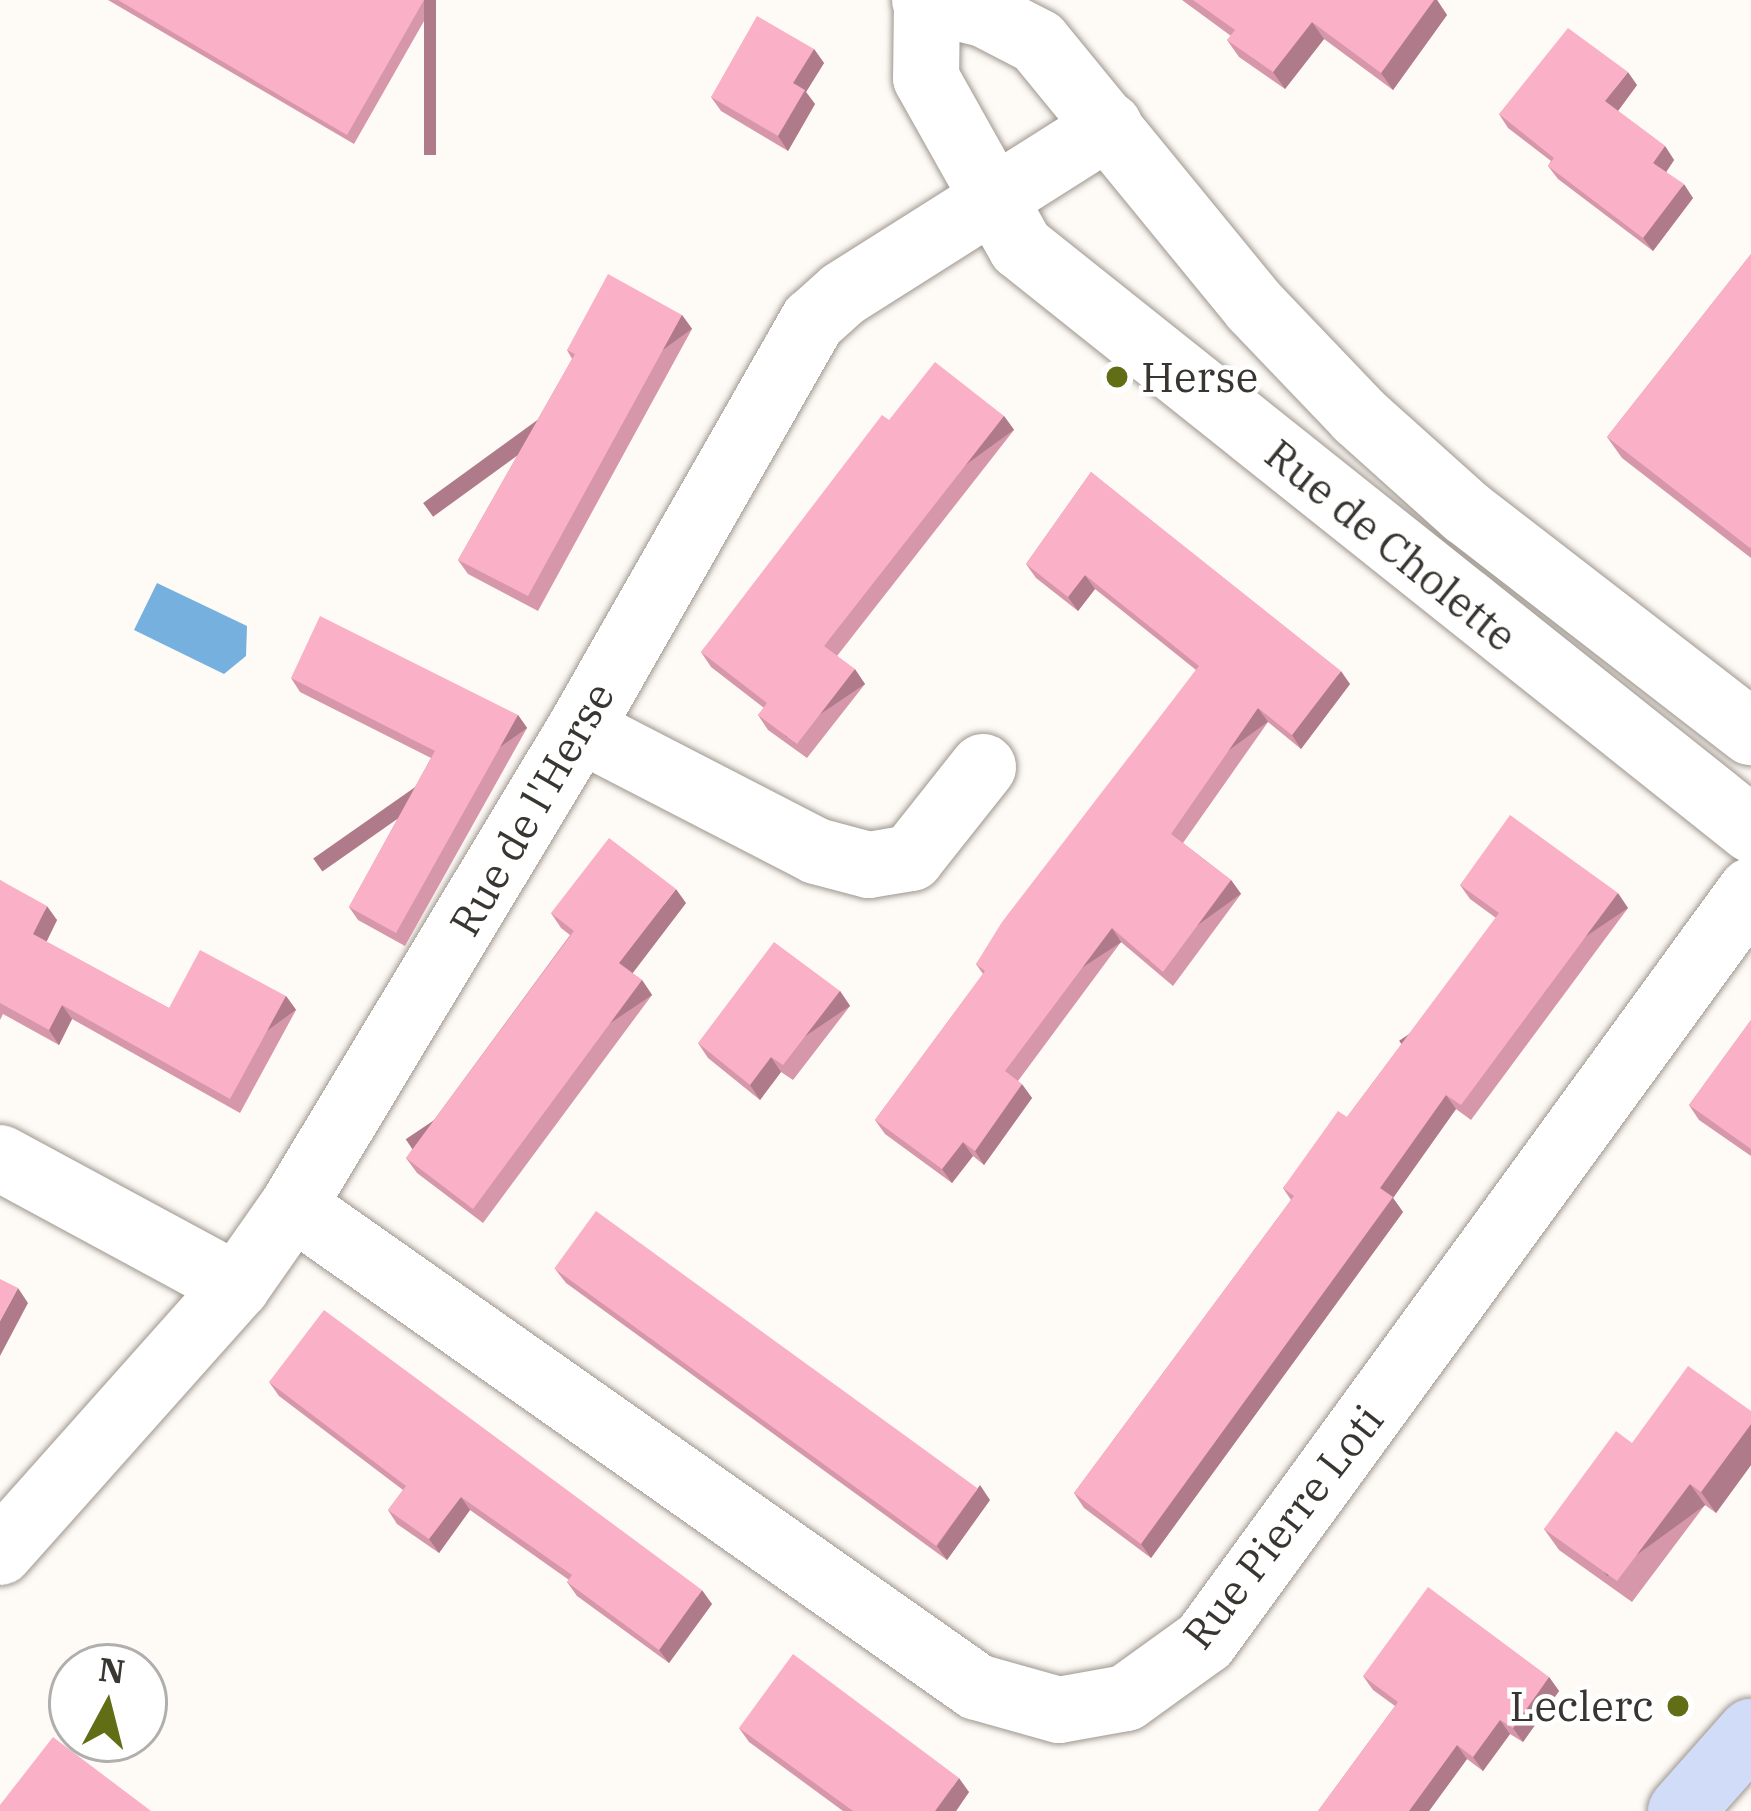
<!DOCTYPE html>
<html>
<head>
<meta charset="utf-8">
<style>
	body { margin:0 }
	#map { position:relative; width:1751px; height:1811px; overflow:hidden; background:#fefbf7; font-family:"IBM Plex Serif",serif }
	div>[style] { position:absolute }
	.water>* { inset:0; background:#75b0de }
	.roads { filter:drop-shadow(0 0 3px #9f978f) drop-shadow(0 0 3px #9f978f) }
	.minor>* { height:66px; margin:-33px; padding:0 33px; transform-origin:33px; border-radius:33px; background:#fff }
	.tertiary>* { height:66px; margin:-33px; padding:0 33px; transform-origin:33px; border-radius:33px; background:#fff }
	.primary>* { height:66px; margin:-33px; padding:0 33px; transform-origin:33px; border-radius:33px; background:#d1dcf8 }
	.wall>* { inset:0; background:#d797aa }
	.shaded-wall>* { inset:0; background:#af7b8b; transform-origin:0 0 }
	.building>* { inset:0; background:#fab0c6; transform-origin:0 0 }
	.dots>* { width:33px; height:33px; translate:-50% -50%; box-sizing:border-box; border:6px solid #fff; border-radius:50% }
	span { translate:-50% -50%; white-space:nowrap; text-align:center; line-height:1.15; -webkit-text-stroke:9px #fff; paint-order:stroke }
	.poi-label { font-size:42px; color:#393632 }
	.left { translate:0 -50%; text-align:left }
	.right { translate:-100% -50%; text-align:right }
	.street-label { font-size:42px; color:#393632 }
	.north { position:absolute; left:48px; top:1643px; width:120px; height:120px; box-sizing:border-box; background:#fff; border:3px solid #b0afad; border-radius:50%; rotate:7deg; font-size:33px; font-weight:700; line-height:48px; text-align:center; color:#393632 }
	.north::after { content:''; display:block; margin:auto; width:42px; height:54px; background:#626e16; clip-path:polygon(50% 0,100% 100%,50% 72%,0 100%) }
</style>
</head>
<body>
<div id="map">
	<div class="water">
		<div style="clip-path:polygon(157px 583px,247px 626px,246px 656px,224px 674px,134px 630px)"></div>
	</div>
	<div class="roads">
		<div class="minor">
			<div style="left:580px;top:729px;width:266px;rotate:27.3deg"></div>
			<div style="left:816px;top:851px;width:55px;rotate:14.8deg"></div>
			<div style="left:869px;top:865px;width:43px;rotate:-9.5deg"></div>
			<div style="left:911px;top:858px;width:116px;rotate:-51.6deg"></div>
			<div style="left:0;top:1158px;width:269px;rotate:28.4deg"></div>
			<div style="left:293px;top:1206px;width:836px;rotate:35.12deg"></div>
			<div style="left:977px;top:1687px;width:85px;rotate:15.7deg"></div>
			<div style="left:1059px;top:1710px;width:68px;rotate:-10.2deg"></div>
			<div style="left:1126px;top:1698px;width:97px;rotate:-35.8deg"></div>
			<div style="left:1205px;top:1641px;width:928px;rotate:-53.95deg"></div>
			<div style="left:0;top:1552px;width:356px;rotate:-48.3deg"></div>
			<div style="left:237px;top:1286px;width:98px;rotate:-55deg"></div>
			<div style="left:293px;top:1206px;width:557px;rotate:-58.97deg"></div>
			<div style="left:580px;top:729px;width:470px;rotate:-60.3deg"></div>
			<div style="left:813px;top:321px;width:40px;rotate:-42deg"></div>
			<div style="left:843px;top:294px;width:315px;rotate:-32.3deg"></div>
		</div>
		<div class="tertiary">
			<div style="left:925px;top:0;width:61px;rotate:13.3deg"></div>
			<div style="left:984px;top:14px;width:61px;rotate:27.4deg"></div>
			<div style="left:1038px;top:42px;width:343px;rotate:50.7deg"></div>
			<div style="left:1255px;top:307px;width:151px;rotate:46.3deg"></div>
			<div style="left:1359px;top:416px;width:144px;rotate:41.9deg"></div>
			<div style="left:1466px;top:512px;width:360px;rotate:37.7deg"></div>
			<div style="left:927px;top:1px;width:77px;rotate:90.7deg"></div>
			<div style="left:926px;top:78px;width:194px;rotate:60.7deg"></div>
			<div style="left:1021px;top:247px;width:934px;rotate:38.56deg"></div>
		</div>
		<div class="primary">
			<div style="left:1681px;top:1811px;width:106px;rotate:-48.5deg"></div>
		</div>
	</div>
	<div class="wall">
		<div style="clip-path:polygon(108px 0,436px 0,354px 144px)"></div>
		<div style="clip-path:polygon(1182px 0,1437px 0,1447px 15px,1393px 90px,1324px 39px,1285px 89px,1239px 57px,1227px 40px,1231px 36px)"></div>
		<div style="clip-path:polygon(814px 49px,824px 63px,806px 92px,815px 104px,788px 151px,721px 111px,711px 97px)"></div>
		<div style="clip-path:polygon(1637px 85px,1618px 111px,1665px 146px,1674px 160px,1666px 172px,1693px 198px,1653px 251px,1558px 179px,1548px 166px,1551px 161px,1508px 128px,1499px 114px)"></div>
		<div style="clip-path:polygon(1751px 254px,1751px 558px,1622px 458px,1607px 437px)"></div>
		<div style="clip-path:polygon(682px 315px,692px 329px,538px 611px,468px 574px,458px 560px,572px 359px,567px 350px)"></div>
		<div style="clip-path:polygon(1004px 416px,1014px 430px,837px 656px,865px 684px,807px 758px,768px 730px,758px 715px,764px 708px,711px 667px,701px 652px,889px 420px)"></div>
		<div style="clip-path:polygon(1091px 472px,1350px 684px,1301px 749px,1268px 722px,1183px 843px,1231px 880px,1241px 894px,1173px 986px,1121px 942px,1018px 1081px,1032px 1098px,984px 1165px,973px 1156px,952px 1183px,885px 1134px,875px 1120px,983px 974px,976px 964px,1196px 670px,1095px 589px,1078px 611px,1036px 578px,1026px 564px)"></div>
		<div style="clip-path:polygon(291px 678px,518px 715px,527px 728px,405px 946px,358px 920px,349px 907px,431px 758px,300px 692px)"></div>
		<div style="clip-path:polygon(0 880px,57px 920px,46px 942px,169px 1008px,286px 996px,296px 1010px,240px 1113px,72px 1019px,59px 1045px,3px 1014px,0 1020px)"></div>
		<div style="clip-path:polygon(1460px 885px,1628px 908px,1471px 1120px,1456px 1109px,1393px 1198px,1403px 1212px,1151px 1558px,1084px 1508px,1074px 1493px,1291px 1200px,1283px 1188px,1347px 1117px,1496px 918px,1470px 899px)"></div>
		<div style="clip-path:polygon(686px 903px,632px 973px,642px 980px,652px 995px,483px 1223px,417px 1173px,406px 1158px,570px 935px,561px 928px,551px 913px)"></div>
		<div style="clip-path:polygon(840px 991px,850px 1006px,793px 1080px,781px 1072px,760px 1100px,708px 1058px,698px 1043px)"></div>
		<div style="clip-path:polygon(1751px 1020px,1751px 1156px,1699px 1120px,1689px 1105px)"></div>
		<div style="clip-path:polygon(555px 1269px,990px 1500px,947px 1560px,566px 1283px)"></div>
		<div style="clip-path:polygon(269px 1382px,712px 1604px,669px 1663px,577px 1596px,567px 1582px,569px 1580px,470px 1510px,439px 1553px,397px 1524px,388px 1510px,403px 1490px,279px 1396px)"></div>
		<div style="clip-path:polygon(1751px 1411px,1751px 1465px,1716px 1513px,1705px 1505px,1632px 1602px,1559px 1550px,1544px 1529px,1632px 1443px)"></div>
		<div style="clip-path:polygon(1363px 1676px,1549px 1677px,1559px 1691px,1523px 1742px,1510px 1734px,1483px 1771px,1467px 1759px,1429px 1811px,1318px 1811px,1395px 1706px,1373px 1690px)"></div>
		<div style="clip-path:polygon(739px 1728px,969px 1792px,956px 1811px,843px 1811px,749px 1742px)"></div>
	</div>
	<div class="shaded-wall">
		<div style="left:424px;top:0;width:12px;height:155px"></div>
		<div style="clip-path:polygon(1434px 0,1437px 0,1447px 15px,1393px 90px,1381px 73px)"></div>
		<div style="clip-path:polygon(1312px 22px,1324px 39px,1285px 89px,1273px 72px)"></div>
		<div style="clip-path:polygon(814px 49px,824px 63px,806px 92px,815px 104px,788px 151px,778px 136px,793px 83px)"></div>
		<div style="clip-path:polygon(1628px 72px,1637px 85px,1615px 115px,1605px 101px)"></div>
		<div style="clip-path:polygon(1665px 146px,1674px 160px,1663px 177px,1653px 163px)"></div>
		<div style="clip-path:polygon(1684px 184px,1693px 198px,1653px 251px,1643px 238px)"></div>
		<div style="left:682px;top:315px;width:17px;height:320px;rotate:54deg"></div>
		<div style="left:1004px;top:416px;width:17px;height:292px;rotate:54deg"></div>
		<div style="clip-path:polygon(1085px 575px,1095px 589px,1078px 611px,1068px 597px)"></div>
		<div style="left:855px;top:669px;width:18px;height:95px;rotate:56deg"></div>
		<div style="clip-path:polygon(1341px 671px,1350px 684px,1301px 749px,1292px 735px)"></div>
		<div style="left:1258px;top:708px;width:17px;height:153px;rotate:54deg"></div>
		<div style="left:518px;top:715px;width:16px;height:250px;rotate:55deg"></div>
		<div style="left:1231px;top:880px;width:17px;height:114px;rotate:54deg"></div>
		<div style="clip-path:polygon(676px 889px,686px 903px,629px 978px,619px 963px)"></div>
		<div style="left:1618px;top:893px;width:18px;height:264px;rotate:56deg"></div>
		<div style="clip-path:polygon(47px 906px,57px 920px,43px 949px,33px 934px)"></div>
		<div style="left:1112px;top:928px;width:17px;height:179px;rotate:57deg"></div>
		<div style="left:642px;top:980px;width:18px;height:285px;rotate:56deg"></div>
		<div style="left:840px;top:991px;width:18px;height:93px;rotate:56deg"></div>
		<div style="left:286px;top:996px;width:17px;height:117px;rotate:54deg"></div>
		<div style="clip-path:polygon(62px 1005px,72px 1019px,59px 1045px,49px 1030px)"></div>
		<div style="clip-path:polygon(771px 1057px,781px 1072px,760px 1100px,750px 1085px)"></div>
		<div style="clip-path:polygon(1022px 1084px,1032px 1098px,984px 1165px,975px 1151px)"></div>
		<div style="clip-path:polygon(1446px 1095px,1456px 1109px,1393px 1198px,1403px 1212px,1151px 1558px,1141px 1544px,1380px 1188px)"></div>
		<div style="clip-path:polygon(963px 1142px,973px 1156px,952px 1183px,942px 1169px)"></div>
		<div style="clip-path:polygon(18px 1288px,28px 1303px,0 1356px,0 1321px)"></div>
		<div style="clip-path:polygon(1751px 1424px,1751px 1465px,1716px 1513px,1701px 1492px)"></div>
		<div style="left:1690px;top:1484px;width:26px;height:121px;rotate:54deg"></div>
		<div style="clip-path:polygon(980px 1485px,990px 1500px,947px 1560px,937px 1546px)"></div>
		<div style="clip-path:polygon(461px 1497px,470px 1510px,439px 1553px,429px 1539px)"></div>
		<div style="clip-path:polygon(702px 1590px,712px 1604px,669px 1663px,659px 1650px)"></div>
		<div style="clip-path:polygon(1549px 1677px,1559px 1691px,1523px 1742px,1513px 1728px)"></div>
		<div style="clip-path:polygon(1500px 1720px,1510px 1734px,1483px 1771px,1473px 1757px)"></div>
		<div style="clip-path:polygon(1457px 1745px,1467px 1759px,1429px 1811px,1409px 1811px)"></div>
		<div style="clip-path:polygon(959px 1778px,969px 1792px,956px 1811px,935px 1811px)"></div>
	</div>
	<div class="building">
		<div style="clip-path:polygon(118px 0,424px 0,347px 135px)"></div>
		<div style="clip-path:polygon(1193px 0,1434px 0,1381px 73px,1312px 22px,1273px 72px,1227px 40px,1235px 30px)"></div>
		<div style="clip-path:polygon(757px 16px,814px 49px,793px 83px,805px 90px,778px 136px,711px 97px)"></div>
		<div style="clip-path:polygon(1568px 28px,1628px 72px,1605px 101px,1665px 146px,1653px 163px,1684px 184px,1643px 238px,1548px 166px,1554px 158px,1499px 114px)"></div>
		<div style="clip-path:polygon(1751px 254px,1751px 547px,1750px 548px,1607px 437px)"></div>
		<div style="clip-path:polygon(608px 274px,682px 315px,528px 596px,458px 560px,575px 354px,567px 350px)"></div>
		<div style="clip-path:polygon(935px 362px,1004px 416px,824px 646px,855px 669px,797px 744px,758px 715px,767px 703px,701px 652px,882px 415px,889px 420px)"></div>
		<div style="clip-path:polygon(1091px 472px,1341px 671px,1292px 735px,1258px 708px,1171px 834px,1231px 880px,1163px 972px,1112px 928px,1005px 1071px,1022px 1084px,975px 1151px,963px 1142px,942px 1169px,875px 1120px,985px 971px,976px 964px,1002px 922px,1199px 666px,1085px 575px,1068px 597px,1026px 564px)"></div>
		<div style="clip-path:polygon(320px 616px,518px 715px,396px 933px,349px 907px,435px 751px,291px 678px)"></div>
		<div style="clip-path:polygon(1510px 815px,1618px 893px,1461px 1105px,1446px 1095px,1380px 1188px,1393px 1197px,1141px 1544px,1074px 1493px,1294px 1196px,1283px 1188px,1338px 1111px,1347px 1117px,1499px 913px,1460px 885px)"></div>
		<div style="clip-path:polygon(609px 838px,676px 889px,619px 963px,642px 980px,473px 1209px,406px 1158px,574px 931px,551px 913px)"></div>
		<div style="clip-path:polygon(0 880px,47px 906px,33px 934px,169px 1008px,200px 950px,286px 996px,230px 1099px,62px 1005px,49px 1030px,0 1003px)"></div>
		<div style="clip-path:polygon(774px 942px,840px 991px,783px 1065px,771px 1057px,750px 1085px,698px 1043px)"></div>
		<div style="clip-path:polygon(1751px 1020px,1751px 1149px,1689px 1105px)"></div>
		<div style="left:596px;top:1211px;width:472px;height:71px;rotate:36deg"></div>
		<div style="clip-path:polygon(0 1279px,18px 1288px,0 1321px)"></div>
		<div style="clip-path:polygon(324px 1310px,702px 1590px,659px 1650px,567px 1582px,572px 1575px,461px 1497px,429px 1539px,388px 1510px,406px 1486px,269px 1382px)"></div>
		<div style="clip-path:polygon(1688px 1366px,1751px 1411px,1751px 1424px,1701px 1492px,1690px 1484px,1617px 1581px,1544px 1529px,1616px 1431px,1632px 1443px)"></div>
		<div style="clip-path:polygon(1428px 1587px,1549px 1677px,1513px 1728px,1500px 1720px,1473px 1757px,1457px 1745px,1409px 1811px,1318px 1811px,1398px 1702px,1363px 1676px)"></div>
		<div style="clip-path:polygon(793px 1654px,959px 1778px,935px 1811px,853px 1811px,739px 1728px)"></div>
		<div style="clip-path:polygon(53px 1737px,151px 1811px,0 1811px,0 1805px)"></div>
	</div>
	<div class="dots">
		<div style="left:1117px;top:377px;background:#626e16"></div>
		<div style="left:1678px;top:1706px;background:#626e16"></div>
	</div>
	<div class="poi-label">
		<span class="left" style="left:1141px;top:377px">Herse</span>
		<span class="right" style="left:1654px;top:1706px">Leclerc</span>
	</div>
	<div class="street-label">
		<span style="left:1391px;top:545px;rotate:39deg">Rue de Cholette</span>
		<span style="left:532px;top:809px;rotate:-60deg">Rue de l'Herse</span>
		<span style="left:1283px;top:1527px;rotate:-52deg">Rue Pierre Loti</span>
	</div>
	<div class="north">N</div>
</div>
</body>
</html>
